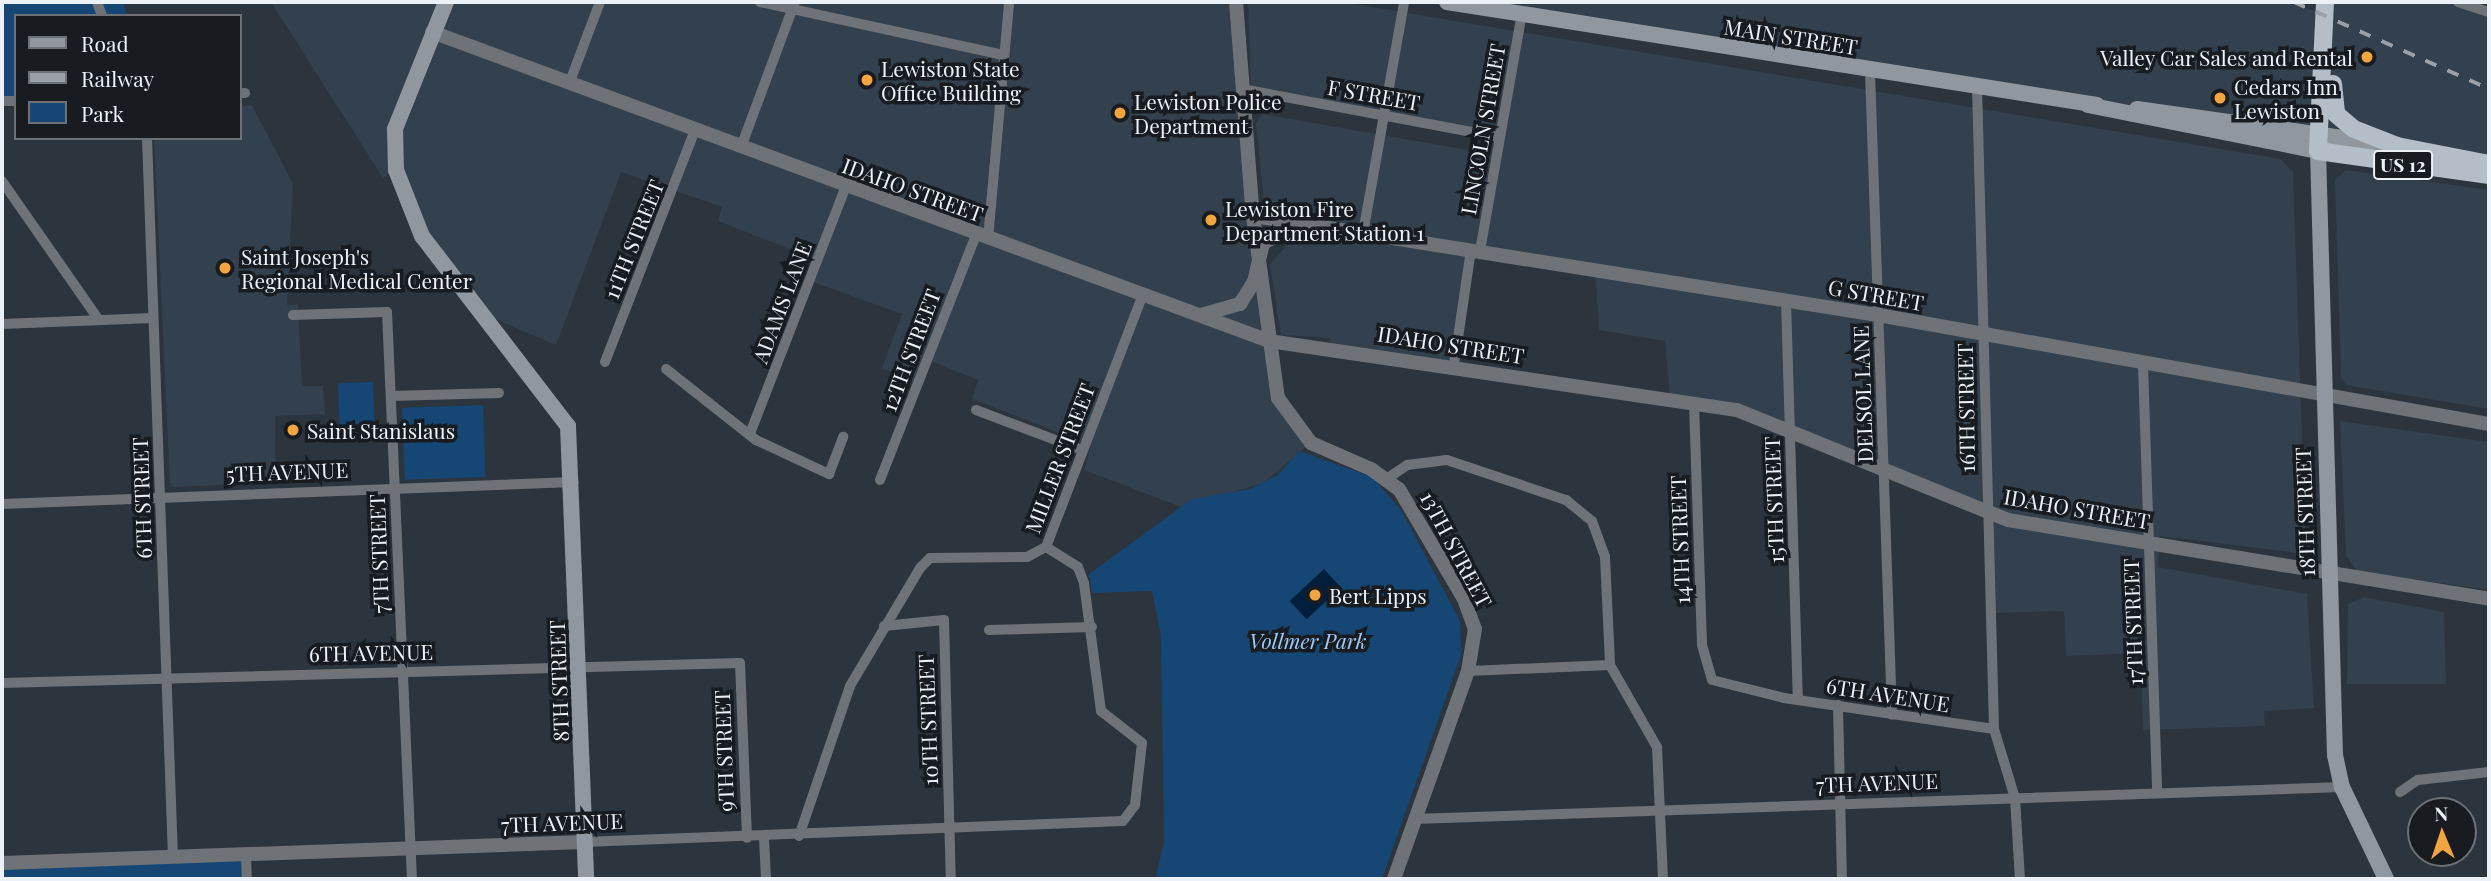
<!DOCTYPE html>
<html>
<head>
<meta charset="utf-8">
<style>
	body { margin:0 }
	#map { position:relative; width:2491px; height:881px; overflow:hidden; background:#2c343d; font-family:"Playfair Display",serif }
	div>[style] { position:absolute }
	.built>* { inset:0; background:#33404d }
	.green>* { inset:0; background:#164673; transform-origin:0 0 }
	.water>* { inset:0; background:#001f3d; transform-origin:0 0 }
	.minor>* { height:10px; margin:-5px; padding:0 5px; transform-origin:5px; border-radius:5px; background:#6f7378 }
	.tertiary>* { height:14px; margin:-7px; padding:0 7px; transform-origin:7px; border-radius:7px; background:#6f7378 }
	.secondary>* { height:16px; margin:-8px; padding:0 8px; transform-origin:8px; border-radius:8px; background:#90979e }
	.trunk>* { height:18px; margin:-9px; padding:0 9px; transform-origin:9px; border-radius:9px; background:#b4bec8 }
	.rail>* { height:3.5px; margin-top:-1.75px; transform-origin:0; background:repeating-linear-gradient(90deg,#9aa0a7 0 12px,transparent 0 24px) }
	.dots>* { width:19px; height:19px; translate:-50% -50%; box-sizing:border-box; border:4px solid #181c20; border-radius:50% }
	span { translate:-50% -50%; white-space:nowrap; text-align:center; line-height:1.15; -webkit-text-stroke:7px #181c20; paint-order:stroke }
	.shield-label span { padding:2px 5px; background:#181c20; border:2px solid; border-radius:5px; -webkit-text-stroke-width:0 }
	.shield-label { font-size:19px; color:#ecf1f7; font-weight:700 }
	.street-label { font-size:21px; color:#ecf1f7 }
	.poi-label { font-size:21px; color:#ecf1f7 }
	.right { translate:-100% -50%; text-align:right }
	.left { translate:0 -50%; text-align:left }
	.park-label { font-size:21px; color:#9ac9fa; font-style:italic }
	.frame { position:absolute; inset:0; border:4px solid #ecf1f7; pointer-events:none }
	.legend { position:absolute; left:14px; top:14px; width:228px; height:126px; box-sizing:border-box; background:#181c20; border:2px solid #6d7176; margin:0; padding:9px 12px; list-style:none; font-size:21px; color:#ecf1f7 }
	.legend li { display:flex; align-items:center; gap:14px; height:35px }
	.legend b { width:35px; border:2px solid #6d7176 }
	.north { position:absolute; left:2407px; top:797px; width:70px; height:70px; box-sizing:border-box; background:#181c20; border:2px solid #6d7176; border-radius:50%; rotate:358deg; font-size:19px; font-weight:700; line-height:28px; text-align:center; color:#ecf1f7 }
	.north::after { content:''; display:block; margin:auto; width:24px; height:32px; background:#f1a540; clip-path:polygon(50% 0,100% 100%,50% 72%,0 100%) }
</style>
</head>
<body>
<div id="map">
	<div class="built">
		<div style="clip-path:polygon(271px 2px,1236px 2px,1273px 381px,1311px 443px,1263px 483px,1181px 507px,1084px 470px,1091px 445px,972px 399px,978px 380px,928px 360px,918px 385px,882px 368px,902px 314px,810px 281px,817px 260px,718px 221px,722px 207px,621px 172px,556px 345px,481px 313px,447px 272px,396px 170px,383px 178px)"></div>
		<div style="clip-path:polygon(1248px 2px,1343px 2px,2280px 159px,2293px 172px,2306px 554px,2160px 536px,2158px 567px,2307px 594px,2314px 708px,2264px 711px,2265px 726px,2143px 730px,2140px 653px,2066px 656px,2064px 611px,1991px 613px,1986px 512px,1751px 415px,1670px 399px,1665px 341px,1599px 330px,1595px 271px,1471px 250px,1454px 365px,1331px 348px,1330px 338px,1281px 335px,1270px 264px,1293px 239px,1298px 217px,1265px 213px,1256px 123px,1262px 114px,1480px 152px,1488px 131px,1251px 87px)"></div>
		<div style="clip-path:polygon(1447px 2px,2293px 2px,2328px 17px,2325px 2px,2458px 2px,2489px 12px,2489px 164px)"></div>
		<div style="clip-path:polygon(252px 105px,293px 184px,287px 305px,298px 304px,302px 386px,323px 386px,325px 414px,275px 416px,276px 483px,170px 487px,154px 138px,240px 138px,240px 106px)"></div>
		<div style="clip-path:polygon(2346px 170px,2489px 190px,2489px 409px,2346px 385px,2341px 377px,2335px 180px)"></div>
		<div style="clip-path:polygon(2340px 421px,2489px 442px,2489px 590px,2357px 571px,2346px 556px)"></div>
		<div style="clip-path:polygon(2364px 597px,2444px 612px,2446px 684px,2347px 684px,2348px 604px)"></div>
	</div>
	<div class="green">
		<div style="clip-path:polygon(2px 2px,123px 2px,127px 16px,16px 16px,16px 101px,2px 101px)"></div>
		<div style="left:373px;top:382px;width:46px;height:35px;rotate:88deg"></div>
		<div style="left:483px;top:405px;width:72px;height:81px;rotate:88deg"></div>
		<div style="clip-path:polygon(1299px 451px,1372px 477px,1401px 510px,1460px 621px,1461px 655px,1382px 879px,1161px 879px,1156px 876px,1164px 842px,1161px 636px,1152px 591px,1092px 593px,1089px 574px,1192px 499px,1250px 489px,1278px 475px)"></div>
		<div style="clip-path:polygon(246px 855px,247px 879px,2px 879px,2px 863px)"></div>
	</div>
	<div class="water">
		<div style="left:1324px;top:569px;width:25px;height:47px;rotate:47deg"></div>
	</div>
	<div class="minor">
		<div style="left:97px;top:2px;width:15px;rotate:70deg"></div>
		<div style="left:760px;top:2px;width:250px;rotate:12.3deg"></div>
		<div style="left:2458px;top:2px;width:33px;rotate:18deg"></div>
		<div style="left:1870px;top:72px;width:643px;rotate:88.04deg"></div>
		<div style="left:569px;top:84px;width:88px;rotate:-69.3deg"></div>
		<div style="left:1977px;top:87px;width:642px;rotate:88.48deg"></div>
		<div style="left:1994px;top:729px;width:72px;rotate:73.1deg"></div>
		<div style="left:2015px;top:798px;width:81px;rotate:86.5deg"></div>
		<div style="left:1242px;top:89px;width:261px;rotate:10.6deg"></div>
		<div style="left:240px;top:93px;width:5px"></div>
		<div style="left:2px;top:101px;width:14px"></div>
		<div style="left:147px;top:138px;width:719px;rotate:87.93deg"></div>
		<div style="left:741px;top:147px;width:155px;rotate:-69.6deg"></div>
		<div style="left:2px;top:181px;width:169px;rotate:55.1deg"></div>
		<div style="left:1363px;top:233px;width:235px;rotate:-79.9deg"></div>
		<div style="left:988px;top:239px;width:238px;rotate:-84.9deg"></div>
		<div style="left:1480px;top:251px;width:241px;rotate:-80deg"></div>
		<div style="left:1786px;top:300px;width:399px;rotate:88.3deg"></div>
		<div style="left:293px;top:315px;width:94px;rotate:-1.8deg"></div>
		<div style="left:387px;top:312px;width:568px;rotate:87.48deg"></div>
		<div style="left:2px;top:324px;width:151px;rotate:-2.3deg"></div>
		<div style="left:605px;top:362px;width:249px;rotate:-68.8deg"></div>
		<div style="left:1454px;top:365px;width:116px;rotate:-81.6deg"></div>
		<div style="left:2143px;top:365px;width:428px;rotate:88.1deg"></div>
		<div style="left:666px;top:369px;width:115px;rotate:38.3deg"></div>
		<div style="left:756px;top:440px;width:81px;rotate:25deg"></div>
		<div style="left:829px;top:474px;width:40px;rotate:-69deg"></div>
		<div style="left:391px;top:396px;width:108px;rotate:-1.6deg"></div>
		<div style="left:1694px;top:403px;width:242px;rotate:88.1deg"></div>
		<div style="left:1702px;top:645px;width:36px;rotate:74deg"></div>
		<div style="left:1712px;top:680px;width:74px;rotate:14deg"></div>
		<div style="left:1784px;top:698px;width:212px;rotate:8.4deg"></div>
		<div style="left:976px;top:410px;width:113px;rotate:20.7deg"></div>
		<div style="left:751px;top:431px;width:263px;rotate:-68.8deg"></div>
		<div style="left:1388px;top:478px;width:23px;rotate:-34deg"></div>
		<div style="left:1407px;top:465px;width:40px;rotate:-7.1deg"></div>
		<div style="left:1447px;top:460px;width:126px;rotate:18.6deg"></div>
		<div style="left:1566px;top:500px;width:33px;rotate:39deg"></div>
		<div style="left:1592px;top:521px;width:38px;rotate:70deg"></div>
		<div style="left:1605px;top:557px;width:108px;rotate:87.3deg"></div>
		<div style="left:1610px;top:665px;width:95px;rotate:60.2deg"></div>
		<div style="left:1657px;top:747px;width:132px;rotate:87.4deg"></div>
		<div style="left:880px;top:480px;width:263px;rotate:-68.6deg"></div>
		<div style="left:2px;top:504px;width:572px;rotate:-2.2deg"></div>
		<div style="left:884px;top:626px;width:60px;rotate:-5.7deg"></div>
		<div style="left:944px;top:620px;width:259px;rotate:88.5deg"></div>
		<div style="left:989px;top:630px;width:103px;rotate:-1.7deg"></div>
		<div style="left:1468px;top:671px;width:142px;rotate:-2.4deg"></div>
		<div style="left:2px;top:683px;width:738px;rotate:-1.55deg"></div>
		<div style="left:740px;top:663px;width:175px;rotate:87.7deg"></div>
		<div style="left:1838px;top:705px;width:174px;rotate:88.7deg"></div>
		<div style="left:2400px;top:792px;width:22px;rotate:-34deg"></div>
		<div style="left:2418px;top:780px;width:71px;rotate:-6.4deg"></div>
		<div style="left:1414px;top:819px;width:929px;rotate:-1.97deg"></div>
		<div style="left:799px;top:836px;width:158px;rotate:-71.2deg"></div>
		<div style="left:850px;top:686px;width:137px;rotate:-59.3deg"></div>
		<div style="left:920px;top:568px;width:14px;rotate:-45deg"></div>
		<div style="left:930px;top:558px;width:97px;rotate:-0.6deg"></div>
		<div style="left:1027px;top:557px;width:21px;rotate:-28deg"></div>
		<div style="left:1046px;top:547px;width:268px;rotate:-69deg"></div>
		<div style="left:764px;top:838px;width:41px;rotate:87.2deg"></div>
		<div style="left:584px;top:842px;width:539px;rotate:-2.23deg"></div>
		<div style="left:1123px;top:821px;width:20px;rotate:-53deg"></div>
		<div style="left:1135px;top:805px;width:62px;rotate:-83.6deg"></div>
		<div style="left:1142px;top:743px;width:52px;rotate:-142deg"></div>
		<div style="left:1101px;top:711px;width:129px;rotate:-97.6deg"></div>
		<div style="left:1084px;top:583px;width:17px;rotate:-111deg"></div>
		<div style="left:1078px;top:567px;width:38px;rotate:-148deg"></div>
		<div style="left:246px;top:855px;width:24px;rotate:88deg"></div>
	</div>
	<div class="tertiary">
		<div style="left:1236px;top:2px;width:215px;rotate:85.5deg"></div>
		<div style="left:1253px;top:216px;width:184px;rotate:82.2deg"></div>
		<div style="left:1278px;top:398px;width:56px;rotate:53.7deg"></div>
		<div style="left:1311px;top:443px;width:65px;rotate:23.4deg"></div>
		<div style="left:1371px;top:469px;width:34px;rotate:36deg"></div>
		<div style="left:1399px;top:489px;width:128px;rotate:59.4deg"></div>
		<div style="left:1464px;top:599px;width:32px;rotate:70deg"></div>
		<div style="left:1475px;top:629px;width:43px;rotate:99.5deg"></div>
		<div style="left:1468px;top:671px;width:221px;rotate:109.6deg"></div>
		<div style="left:432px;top:32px;width:892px;rotate:20.26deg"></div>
		<div style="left:1269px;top:341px;width:473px;rotate:8.4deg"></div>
		<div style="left:1737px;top:410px;width:292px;rotate:22.1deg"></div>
		<div style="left:2008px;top:520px;width:487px;rotate:9.3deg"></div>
		<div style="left:1253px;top:216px;width:639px;rotate:9.01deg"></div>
		<div style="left:1884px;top:316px;width:615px;rotate:10.12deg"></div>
		<div style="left:1201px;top:315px;width:41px;rotate:-15.8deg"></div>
		<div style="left:1240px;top:304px;width:26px;rotate:-58deg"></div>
		<div style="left:1254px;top:282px;width:40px;rotate:-77deg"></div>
		<div style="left:1263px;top:243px;width:38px;rotate:-28deg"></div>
		<div style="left:2px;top:863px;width:582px;rotate:-2.07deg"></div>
	</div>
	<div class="secondary">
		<div style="left:446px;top:2px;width:137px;rotate:111.9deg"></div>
		<div style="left:395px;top:129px;width:41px;rotate:88.6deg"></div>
		<div style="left:396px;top:170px;width:71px;rotate:68.5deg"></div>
		<div style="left:422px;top:236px;width:240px;rotate:52.5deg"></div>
		<div style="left:568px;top:426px;width:453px;rotate:87.7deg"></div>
		<div style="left:1447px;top:2px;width:658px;rotate:9deg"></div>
		<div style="left:2088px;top:105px;width:235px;rotate:11.3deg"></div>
		<div style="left:2318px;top:151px;width:604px;rotate:88.39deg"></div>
		<div style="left:2335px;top:755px;width:33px;rotate:78deg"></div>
		<div style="left:2342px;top:787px;width:102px;rotate:64.4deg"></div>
		<div style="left:2137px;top:109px;width:243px;rotate:8deg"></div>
	</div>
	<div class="trunk">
		<div style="left:2325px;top:2px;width:149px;rotate:92.7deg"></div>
		<div style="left:2318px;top:151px;width:173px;rotate:8deg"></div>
		<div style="left:2333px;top:84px;width:30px;rotate:84deg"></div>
		<div style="left:2336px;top:114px;width:23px;rotate:40deg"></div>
		<div style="left:2354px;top:129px;width:46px;rotate:21.6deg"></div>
		<div style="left:2397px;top:146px;width:94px;rotate:11.1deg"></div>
	</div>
	<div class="rail">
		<div style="left:2294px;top:2px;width:214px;rotate:24deg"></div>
	</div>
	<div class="dots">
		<div style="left:2367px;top:57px;background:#f1a540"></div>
		<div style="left:867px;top:80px;background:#f1a540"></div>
		<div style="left:2220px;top:98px;background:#f1a540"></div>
		<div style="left:1120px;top:113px;background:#f1a540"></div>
		<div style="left:1211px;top:220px;background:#f1a540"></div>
		<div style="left:225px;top:268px;background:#f1a540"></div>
		<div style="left:293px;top:430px;background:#f1a540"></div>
		<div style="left:1315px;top:595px;background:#f1a540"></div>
	</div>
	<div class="shield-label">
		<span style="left:2403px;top:165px">US 12</span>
	</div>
	<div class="street-label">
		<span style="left:1791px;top:36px;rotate:9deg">MAIN STREET</span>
		<span style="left:1374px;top:94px;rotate:10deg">F STREET</span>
		<span style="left:1482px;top:129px;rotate:-80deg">LINCOLN STREET</span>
		<span style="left:913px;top:189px;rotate:20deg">IDAHO STREET</span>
		<span style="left:633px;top:239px;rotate:-68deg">11TH STREET</span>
		<span style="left:1876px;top:294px;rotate:10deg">G STREET</span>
		<span style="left:781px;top:302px;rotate:-69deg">ADAMS LANE</span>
		<span style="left:1451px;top:344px;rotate:9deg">IDAHO STREET</span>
		<span style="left:910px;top:350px;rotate:-69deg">12TH STREET</span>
		<span style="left:1862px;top:394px;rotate:-92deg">DELSOL LANE</span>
		<span style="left:1965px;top:408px;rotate:-91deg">16TH STREET</span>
		<span style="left:1059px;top:458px;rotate:-69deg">MILLER STREET</span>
		<span style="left:287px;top:471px;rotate:-2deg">5TH AVENUE</span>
		<span style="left:141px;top:498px;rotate:-92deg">6TH STREET</span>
		<span style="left:1773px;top:500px;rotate:-92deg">15TH STREET</span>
		<span style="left:2077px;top:508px;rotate:10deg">IDAHO STREET</span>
		<span style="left:2304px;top:512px;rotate:-92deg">18TH STREET</span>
		<span style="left:1679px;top:540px;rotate:-92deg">14TH STREET</span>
		<span style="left:1457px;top:549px;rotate:62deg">13TH STREET</span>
		<span style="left:378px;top:554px;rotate:-92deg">7TH STREET</span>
		<span style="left:2132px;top:622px;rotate:-92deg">17TH STREET</span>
		<span style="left:371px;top:652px;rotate:-1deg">6TH AVENUE</span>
		<span style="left:558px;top:681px;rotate:-92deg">8TH STREET</span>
		<span style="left:1888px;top:694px;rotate:9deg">6TH AVENUE</span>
		<span style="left:927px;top:720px;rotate:-92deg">10TH STREET</span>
		<span style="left:723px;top:751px;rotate:-92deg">9TH STREET</span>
		<span style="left:1877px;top:782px;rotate:-2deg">7TH AVENUE</span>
		<span style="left:562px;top:822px;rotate:-2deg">7TH AVENUE</span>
	</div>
	<div class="poi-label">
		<span class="right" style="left:2353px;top:57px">Valley Car Sales and Rental</span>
		<span class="left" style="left:881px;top:80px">Lewiston State<br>Office Building</span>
		<span class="left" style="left:2234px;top:98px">Cedars Inn<br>Lewiston</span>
		<span class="left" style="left:1134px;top:113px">Lewiston Police<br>Department</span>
		<span class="left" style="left:1225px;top:220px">Lewiston Fire<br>Department Station 1</span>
		<span class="left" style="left:241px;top:268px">Saint Joseph's<br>Regional Medical Center</span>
		<span class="left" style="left:307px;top:430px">Saint Stanislaus</span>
		<span class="left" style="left:1329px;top:595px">Bert Lipps</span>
	</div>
	<div class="park-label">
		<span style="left:1308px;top:640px">Vollmer Park</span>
	</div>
	<div class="frame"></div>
	<ul class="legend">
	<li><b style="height:9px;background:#90979e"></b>Road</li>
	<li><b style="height:9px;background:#9aa0a7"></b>Railway</li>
	<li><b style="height:19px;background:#164673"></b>Park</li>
	</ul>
	<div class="north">N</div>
</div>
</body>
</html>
